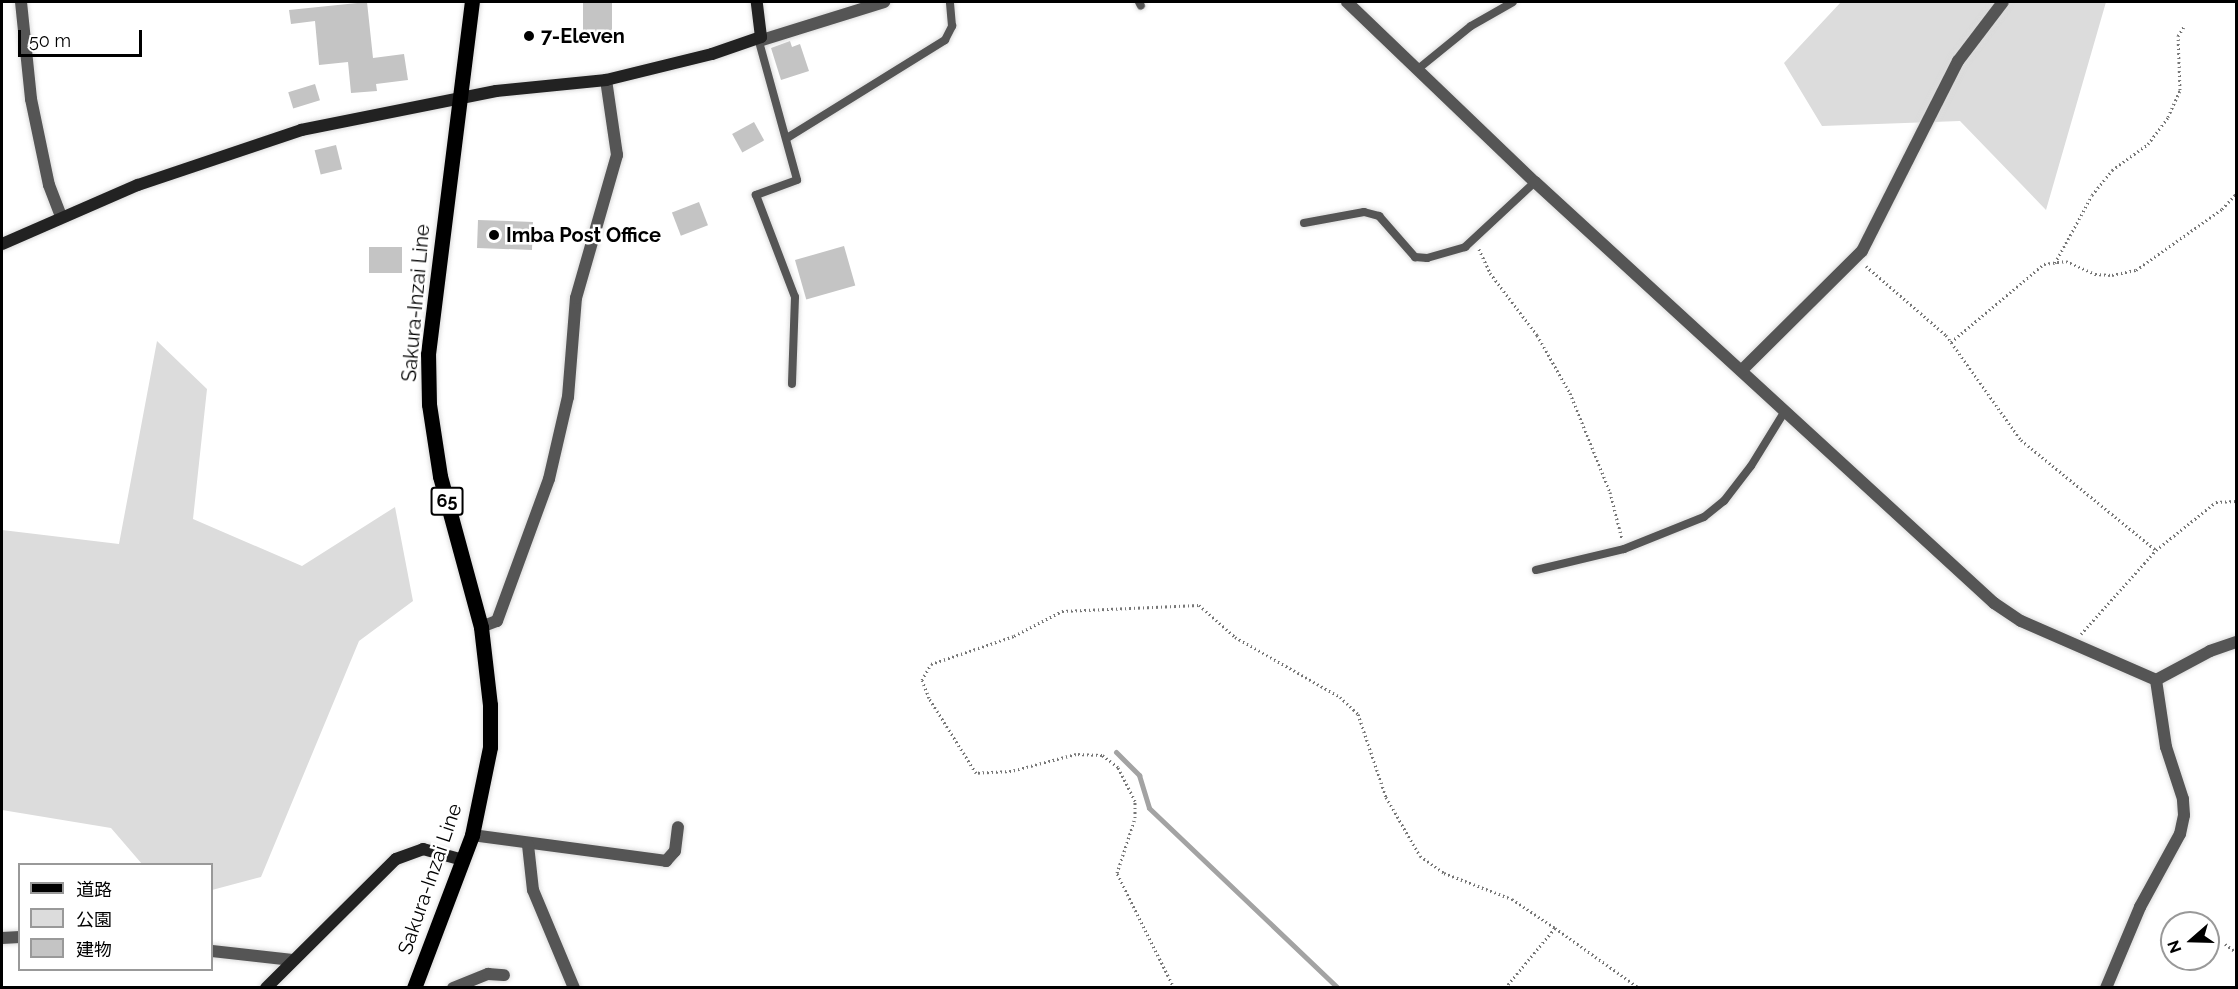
<!DOCTYPE html>
<html>
<head>
<meta charset="utf-8">
<style>
	body { margin:0 }
	#map { position:relative; width:2238px; height:989px; overflow:hidden; background:#fff; font-family:Raleway,"Noto Sans JP",sans-serif }
	div>[style] { position:absolute }
	.green>* { inset:0; background:#dcdcdc }
	.stream>* { height:5px; margin:-2.5px; padding:0 2.5px; transform-origin:2.5px; border-radius:2.5px; background:#a3a3a3 }
	.building>* { inset:0; background:#c4c4c4; transform-origin:0 0 }
	.path>* { height:3px; margin-top:-1.5px; transform-origin:0; background:repeating-linear-gradient(90deg,#777 0 1.5px,transparent 0 4.5px) }
	.roads { filter:drop-shadow(0 0 2px #dbdbdb) drop-shadow(0 0 2px #dbdbdb) }
	.lane>* { height:8px; margin:-4px; padding:0 4px; transform-origin:4px; border-radius:4px; background:#555 }
	.street>* { height:12px; margin:-6px; padding:0 6px; transform-origin:6px; border-radius:6px; background:#555 }
	.secondary>* { height:12px; margin:-6px; padding:0 6px; transform-origin:6px; border-radius:6px; background:#222 }
	.primary>* { height:15px; margin:-7.5px; padding:0 7.5px; transform-origin:7.5px; border-radius:7.5px; background:#000 }
	.dots>* { width:16px; height:16px; translate:-50% -50%; box-sizing:border-box; border:3px solid #fff; border-radius:50% }
	span { translate:-50% -50%; white-space:nowrap; text-align:center; line-height:1.15; -webkit-text-stroke:5px #fff; paint-order:stroke }
	.shield-label span { padding:2px 4px; background:#fff; border:2px solid; border-radius:4px; -webkit-text-stroke-width:0 }
	.shield-label { font-size:18px; color:#000; font-weight:700 }
	.poi-label { font-size:20px; color:#000; font-weight:700 }
	.left { translate:0 -50%; text-align:left }
	.street-label { font-size:20px; color:#000 }
	.frame { position:absolute; inset:0; border:3px solid #000; pointer-events:none }
	.legend { position:absolute; left:18px; top:863px; width:195px; height:108px; box-sizing:border-box; background:#fff; border:2px solid #999; margin:0; padding:8px 10px; list-style:none; font-size:18px; color:#000 }
	.legend li { display:flex; align-items:center; gap:12px; height:30px }
	.legend b { width:30px; border:2px solid #999 }
	.north { position:absolute; left:2160px; top:911px; width:60px; height:60px; box-sizing:border-box; background:#fff; border:2px solid #999; border-radius:50%; rotate:250deg; font-size:16px; font-weight:700; line-height:24px; text-align:center; color:#000 }
	.north::after { content:''; display:block; margin:auto; width:21px; height:27px; background:#000; clip-path:polygon(50% 0,100% 100%,50% 72%,0 100%) }
	.scale { position:absolute; left:18px; top:30px; width:124px; height:27px; box-sizing:border-box; border:3px solid #000; border-top:0; padding-left:8px; font-size:18px; line-height:21px; white-space:nowrap; color:#000; -webkit-text-stroke:4px #fff; paint-order:stroke }
</style>
</head>
<body>
<div id="map">
	<div class="green">
		<div style="clip-path:polygon(1841px 2px,2106px 2px,2046px 210px,1960px 121px,1822px 126px,1784px 63px)"></div>
		<div style="clip-path:polygon(157px 341px,207px 389px,193px 519px,302px 566px,395px 507px,413px 601px,359px 641px,261px 877px,212px 890px,212px 864px,142px 864px,111px 828px,2px 810px,2px 530px,119px 544px)"></div>
	</div>
	<div class="stream">
		<div style="left:1116px;top:752px;width:33px;rotate:45deg"></div>
		<div style="left:1139px;top:775px;width:34px;rotate:73deg"></div>
		<div style="left:1149px;top:808px;width:261px;rotate:43.6deg"></div>
	</div>
	<div class="building">
		<div style="clip-path:polygon(367px 2px,373px 58px,404px 54px,408px 80px,376px 84px,377px 91px,351px 93px,348px 62px,319px 65px,315px 21px,291px 24px,289px 10px)"></div>
		<div style="left:583px;top:2px;width:29px;height:40px"></div>
		<div style="clip-path:polygon(790px 41px,792px 47px,800px 44px,809px 71px,781px 80px,771px 48px)"></div>
		<div style="left:315px;top:84px;width:17px;height:28px;rotate:73deg"></div>
		<div style="left:754px;top:122px;width:21px;height:25px;rotate:61deg"></div>
		<div style="left:336px;top:145px;width:25px;height:22px;rotate:76deg"></div>
		<div style="left:699px;top:202px;width:25px;height:29px;rotate:69deg"></div>
		<div style="left:478px;top:220px;width:55px;height:28px;rotate:2deg"></div>
		<div style="left:844px;top:246px;width:41px;height:51px;rotate:74deg"></div>
		<div style="left:369px;top:247px;width:33px;height:26px"></div>
	</div>
	<div class="path">
		<div style="left:1479px;top:249px;width:26px;rotate:65deg"></div>
		<div style="left:1490px;top:273px;width:78px;rotate:52.8deg"></div>
		<div style="left:1537px;top:335px;width:67px;rotate:60.4deg"></div>
		<div style="left:1570px;top:393px;width:107px;rotate:68deg"></div>
		<div style="left:1610px;top:492px;width:49px;rotate:75.7deg"></div>
		<div style="left:2055px;top:263px;width:77px;rotate:-61.4deg"></div>
		<div style="left:2092px;top:195px;width:32px;rotate:-51deg"></div>
		<div style="left:2112px;top:170px;width:44px;rotate:-35.8deg"></div>
		<div style="left:2148px;top:144px;width:34px;rotate:-53deg"></div>
		<div style="left:2168px;top:117px;width:30px;rotate:-66deg"></div>
		<div style="left:2180px;top:90px;width:54px;rotate:-92.1deg"></div>
		<div style="left:2178px;top:36px;width:13px;rotate:-58deg"></div>
		<div style="left:1866px;top:266px;width:106px;rotate:40.8deg"></div>
		<div style="left:1946px;top:335px;width:129px;rotate:54.5deg"></div>
		<div style="left:2021px;top:440px;width:174px;rotate:39.2deg"></div>
		<div style="left:1951px;top:342px;width:121px;rotate:-40deg"></div>
		<div style="left:2044px;top:264px;width:22px;rotate:-8deg"></div>
		<div style="left:2066px;top:261px;width:32px;rotate:24deg"></div>
		<div style="left:2095px;top:274px;width:17px;rotate:3deg"></div>
		<div style="left:2112px;top:275px;width:25px;rotate:-12deg"></div>
		<div style="left:2136px;top:270px;width:105px;rotate:-35.3deg"></div>
		<div style="left:2222px;top:209px;width:21px;rotate:-47deg"></div>
		<div style="left:2081px;top:634px;width:113px;rotate:-48.2deg"></div>
		<div style="left:2156px;top:550px;width:77px;rotate:-38.7deg"></div>
		<div style="left:2216px;top:502px;width:20px;rotate:-3deg"></div>
		<div style="left:1555px;top:928px;width:103px;rotate:35.5deg"></div>
		<div style="left:2225px;top:944px;width:14px;rotate:36deg"></div>
		<div style="left:1174px;top:988px;width:128px;rotate:-116.4deg"></div>
		<div style="left:1117px;top:873px;width:58px;rotate:-71.9deg"></div>
		<div style="left:1135px;top:818px;width:17px;rotate:-90deg"></div>
		<div style="left:1135px;top:801px;width:38px;rotate:-117deg"></div>
		<div style="left:1118px;top:767px;width:20px;rotate:-143deg"></div>
		<div style="left:1102px;top:755px;width:26px;rotate:-178deg"></div>
		<div style="left:1076px;top:754px;width:67px;rotate:165.3deg"></div>
		<div style="left:1011px;top:771px;width:35px;rotate:177deg"></div>
		<div style="left:976px;top:773px;width:89px;rotate:-122.1deg"></div>
		<div style="left:929px;top:698px;width:19px;rotate:-111deg"></div>
		<div style="left:922px;top:680px;width:18px;rotate:-61deg"></div>
		<div style="left:931px;top:664px;width:88px;rotate:-18.6deg"></div>
		<div style="left:1014px;top:636px;width:54px;rotate:-27.5deg"></div>
		<div style="left:1062px;top:611px;width:137px;rotate:-2.5deg"></div>
		<div style="left:1199px;top:605px;width:48px;rotate:41.6deg"></div>
		<div style="left:1235px;top:637px;width:121px;rotate:29.7deg"></div>
		<div style="left:1340px;top:697px;width:25px;rotate:43deg"></div>
		<div style="left:1358px;top:714px;width:88px;rotate:71.4deg"></div>
		<div style="left:1386px;top:797px;width:68px;rotate:60deg"></div>
		<div style="left:1420px;top:856px;width:29px;rotate:35deg"></div>
		<div style="left:1444px;top:873px;width:73px;rotate:20.9deg"></div>
		<div style="left:1512px;top:899px;width:52px;rotate:34deg"></div>
		<div style="left:1555px;top:928px;width:78px;rotate:129.8deg"></div>
	</div>
	<div class="roads">
		<div class="lane">
			<div style="left:1139px;top:2px;width:4px;rotate:63deg"></div>
			<div style="left:758px;top:38px;width:147px;rotate:74.6deg"></div>
			<div style="left:797px;top:180px;width:44px;rotate:159.9deg"></div>
			<div style="left:756px;top:195px;width:109px;rotate:69.1deg"></div>
			<div style="left:795px;top:297px;width:87px;rotate:92deg"></div>
			<div style="left:1418px;top:69px;width:68px;rotate:-39.1deg"></div>
			<div style="left:1471px;top:26px;width:48px;rotate:-29.7deg"></div>
			<div style="left:787px;top:138px;width:186px;rotate:-31.8deg"></div>
			<div style="left:945px;top:40px;width:16px;rotate:-63deg"></div>
			<div style="left:952px;top:26px;width:24px;rotate:-95deg"></div>
			<div style="left:1304px;top:223px;width:61px;rotate:-10.4deg"></div>
			<div style="left:1364px;top:212px;width:16px;rotate:15deg"></div>
			<div style="left:1379px;top:216px;width:55px;rotate:48.7deg"></div>
			<div style="left:1415px;top:257px;width:12px;rotate:5deg"></div>
			<div style="left:1427px;top:258px;width:40px;rotate:-16deg"></div>
			<div style="left:1465px;top:247px;width:96px;rotate:-42.9deg"></div>
			<div style="left:1536px;top:570px;width:90px;rotate:-13.4deg"></div>
			<div style="left:1624px;top:549px;width:86px;rotate:-21.8deg"></div>
			<div style="left:1704px;top:517px;width:26px;rotate:-39deg"></div>
			<div style="left:1724px;top:501px;width:44px;rotate:-52.4deg"></div>
			<div style="left:1751px;top:466px;width:65px;rotate:-58.3deg"></div>
		</div>
		<div class="street">
			<div style="left:21px;top:2px;width:98px;rotate:84.1deg"></div>
			<div style="left:31px;top:99px;width:88px;rotate:78.2deg"></div>
			<div style="left:49px;top:185px;width:34px;rotate:69deg"></div>
			<div style="left:1347px;top:2px;width:260px;rotate:43.8deg"></div>
			<div style="left:1535px;top:182px;width:623px;rotate:42.53deg"></div>
			<div style="left:1994px;top:603px;width:32px;rotate:34deg"></div>
			<div style="left:2021px;top:621px;width:147px;rotate:23.6deg"></div>
			<div style="left:2156px;top:680px;width:61px;rotate:-28.2deg"></div>
			<div style="left:2210px;top:651px;width:28px;rotate:-19deg"></div>
			<div style="left:761px;top:37px;width:3px;rotate:72deg"></div>
			<div style="left:762px;top:40px;width:128px;rotate:-17.3deg"></div>
			<div style="left:1742px;top:370px;width:169px;rotate:-44.8deg"></div>
			<div style="left:1862px;top:251px;width:213px;rotate:-63.2deg"></div>
			<div style="left:1958px;top:61px;width:74px;rotate:-52.7deg"></div>
			<div style="left:481px;top:627px;width:17px;rotate:-21deg"></div>
			<div style="left:497px;top:621px;width:151px;rotate:-69.9deg"></div>
			<div style="left:549px;top:479px;width:84px;rotate:-77deg"></div>
			<div style="left:568px;top:397px;width:99px;rotate:-85.4deg"></div>
			<div style="left:576px;top:298px;width:149px;rotate:-74deg"></div>
			<div style="left:617px;top:155px;width:76px;rotate:-98.3deg"></div>
			<div style="left:472px;top:835px;width:196px;rotate:7.6deg"></div>
			<div style="left:666px;top:861px;width:13px;rotate:-48deg"></div>
			<div style="left:675px;top:851px;width:24px;rotate:-83deg"></div>
			<div style="left:528px;top:845px;width:45px;rotate:83.7deg"></div>
			<div style="left:533px;top:890px;width:106px;rotate:67.3deg"></div>
			<div style="left:2px;top:938px;width:18px;rotate:-3deg"></div>
			<div style="left:212px;top:951px;width:81px;rotate:6.4deg"></div>
			<div style="left:453px;top:988px;width:38px;rotate:-22deg"></div>
			<div style="left:488px;top:974px;width:16px;rotate:4deg"></div>
			<div style="left:2106px;top:988px;width:88px;rotate:-67.2deg"></div>
			<div style="left:2140px;top:907px;width:83px;rotate:-61.3deg"></div>
			<div style="left:2180px;top:834px;width:19px;rotate:-78deg"></div>
			<div style="left:2184px;top:815px;width:16px;rotate:-94deg"></div>
			<div style="left:2183px;top:799px;width:55px;rotate:-108.1deg"></div>
			<div style="left:2166px;top:747px;width:68px;rotate:-98.5deg"></div>
		</div>
		<div class="secondary">
			<div style="left:2px;top:244px;width:148px;rotate:-23.5deg"></div>
			<div style="left:138px;top:185px;width:172px;rotate:-18.6deg"></div>
			<div style="left:301px;top:130px;width:199px;rotate:-11.3deg"></div>
			<div style="left:496px;top:91px;width:111px;rotate:-5.7deg"></div>
			<div style="left:606px;top:80px;width:109px;rotate:-13.8deg"></div>
			<div style="left:712px;top:54px;width:52px;rotate:-19.1deg"></div>
			<div style="left:761px;top:37px;width:35px;rotate:-97deg"></div>
			<div style="left:266px;top:988px;width:183px;rotate:-44.8deg"></div>
			<div style="left:396px;top:859px;width:29px;rotate:-20deg"></div>
			<div style="left:423px;top:849px;width:41px;rotate:15.4deg"></div>
		</div>
		<div class="primary">
			<div style="left:414px;top:988px;width:164px;rotate:-69.2deg"></div>
			<div style="left:472px;top:835px;width:90px;rotate:-78.4deg"></div>
			<div style="left:490px;top:747px;width:42px;rotate:-90deg"></div>
			<div style="left:490px;top:705px;width:79px;rotate:-96.6deg"></div>
			<div style="left:481px;top:627px;width:156px;rotate:-105.2deg"></div>
			<div style="left:440px;top:476px;width:73px;rotate:-98.7deg"></div>
			<div style="left:429px;top:404px;width:50px;rotate:-91.1deg"></div>
			<div style="left:428px;top:354px;width:355px;rotate:-82.9deg"></div>
		</div>
	</div>
	<div class="dots">
		<div style="left:529px;top:36px;background:#000"></div>
		<div style="left:494px;top:235px;background:#000"></div>
	</div>
	<div class="shield-label">
		<span style="left:447px;top:501px">65</span>
	</div>
	<div class="poi-label">
		<span class="left" style="left:541px;top:36px">7-Eleven</span>
		<span class="left" style="left:506px;top:235px">Imba Post Office</span>
	</div>
	<div class="street-label">
		<span style="left:416px;top:303px;rotate:-85deg">Sakura-Inzai Line</span>
		<span style="left:430px;top:879px;rotate:-71deg">Sakura-Inzai Line</span>
	</div>
	<div class="frame"></div>
	<ul class="legend">
	<li><b style="height:8px;background:#000"></b>道路</li>
	<li><b style="height:16px;background:#dcdcdc"></b>公園</li>
	<li><b style="height:16px;background:#c4c4c4"></b>建物</li>
	</ul>
	<div class="north">N</div>
	<div class="scale">50 m</div>
</div>
</body>
</html>
